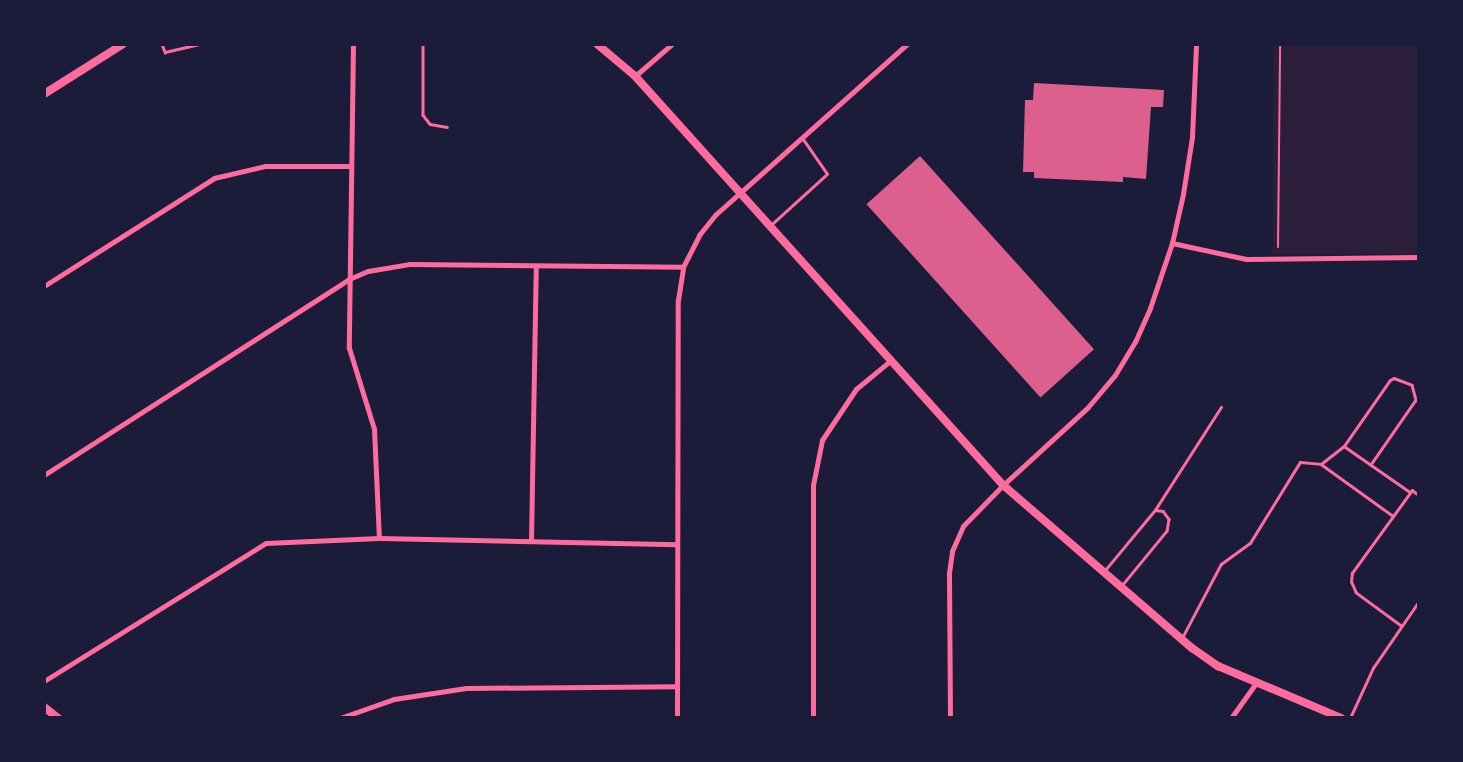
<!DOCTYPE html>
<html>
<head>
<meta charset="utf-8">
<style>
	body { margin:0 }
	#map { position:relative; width:1463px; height:762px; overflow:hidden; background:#1b1b3a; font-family:Literata,serif }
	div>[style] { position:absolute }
	.green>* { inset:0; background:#2a1e3b; transform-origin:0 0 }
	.building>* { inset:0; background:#dd5f8e; transform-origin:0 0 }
	.path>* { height:2px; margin:-1px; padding:0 1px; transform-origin:1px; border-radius:1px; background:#ff6b9d }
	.service>* { height:2.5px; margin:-1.25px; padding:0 1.25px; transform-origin:1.25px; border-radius:1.25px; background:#ff6b9d }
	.minor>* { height:5px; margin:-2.5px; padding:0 2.5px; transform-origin:2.5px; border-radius:2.5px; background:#ff6b9d }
	.secondary>* { height:8px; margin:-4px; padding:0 4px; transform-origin:4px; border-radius:4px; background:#ff6b9d }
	span { translate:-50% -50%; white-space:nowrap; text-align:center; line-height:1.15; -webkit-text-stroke:7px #1b1b3a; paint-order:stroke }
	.frame { position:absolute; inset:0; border:46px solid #1b1b3a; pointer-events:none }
</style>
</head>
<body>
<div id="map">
	<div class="green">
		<div style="left:1273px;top:44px;width:146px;height:210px"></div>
	</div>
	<div class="building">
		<div style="clip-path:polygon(1034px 83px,1164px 90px,1163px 107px,1151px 107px,1146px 179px,1123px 177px,1123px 182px,1034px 178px,1034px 172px,1023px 172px,1025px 100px,1033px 100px)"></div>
		<div style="left:920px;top:156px;width:260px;height:72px;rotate:48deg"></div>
	</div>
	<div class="path">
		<div style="left:1278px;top:247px;width:203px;rotate:-89.4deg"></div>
	</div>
	<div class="service">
		<div style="left:162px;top:44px;width:9px;rotate:69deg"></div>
		<div style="left:165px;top:52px;width:36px;rotate:-13deg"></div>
		<div style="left:423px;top:44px;width:71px;rotate:90deg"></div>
		<div style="left:423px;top:115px;width:11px;rotate:52deg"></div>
		<div style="left:430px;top:124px;width:17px;rotate:10deg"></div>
		<div style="left:772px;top:224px;width:74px;rotate:-42.3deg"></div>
		<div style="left:827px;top:174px;width:44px;rotate:-124.8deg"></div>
		<div style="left:1344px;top:446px;width:80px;rotate:-55.1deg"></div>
		<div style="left:1390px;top:380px;width:4px;rotate:-27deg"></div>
		<div style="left:1394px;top:378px;width:19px;rotate:21deg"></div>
		<div style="left:1412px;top:385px;width:16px;rotate:75deg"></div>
		<div style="left:1416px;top:400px;width:79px;rotate:124.7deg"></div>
		<div style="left:1321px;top:464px;width:29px;rotate:-38deg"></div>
		<div style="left:1344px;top:446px;width:80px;rotate:34.9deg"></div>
		<div style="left:1155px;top:510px;width:122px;rotate:-57.3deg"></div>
		<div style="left:1106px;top:569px;width:77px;rotate:-50.3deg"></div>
		<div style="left:1155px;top:510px;width:8px;rotate:7deg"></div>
		<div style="left:1163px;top:511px;width:10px;rotate:53deg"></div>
		<div style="left:1169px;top:519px;width:12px;rotate:99deg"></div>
		<div style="left:1167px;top:531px;width:71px;rotate:129.3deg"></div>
		<div style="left:1401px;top:626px;width:56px;rotate:-143.7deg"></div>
		<div style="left:1356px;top:593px;width:12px;rotate:-114deg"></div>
		<div style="left:1351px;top:582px;width:9px;rotate:-84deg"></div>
		<div style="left:1352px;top:573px;width:102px;rotate:-54.1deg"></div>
		<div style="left:1412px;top:490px;width:9px;rotate:36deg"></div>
		<div style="left:1183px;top:636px;width:81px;rotate:-62.2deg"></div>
		<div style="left:1221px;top:564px;width:36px;rotate:-36deg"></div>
		<div style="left:1250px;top:543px;width:95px;rotate:-58.3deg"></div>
		<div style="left:1300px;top:462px;width:21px;rotate:5deg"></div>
		<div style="left:1321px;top:464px;width:89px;rotate:35.8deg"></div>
		<div style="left:1350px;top:718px;width:55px;rotate:-65.3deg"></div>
		<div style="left:1373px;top:668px;width:81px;rotate:-55.5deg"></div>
	</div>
	<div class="minor">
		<div style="left:353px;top:44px;width:304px;rotate:90.8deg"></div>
		<div style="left:349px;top:348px;width:85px;rotate:72.8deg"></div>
		<div style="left:374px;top:429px;width:109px;rotate:87.4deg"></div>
		<div style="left:635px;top:76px;width:49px;rotate:-40.9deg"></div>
		<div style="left:1172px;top:243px;width:76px;rotate:12.2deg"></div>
		<div style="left:1246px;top:259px;width:173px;rotate:-0.7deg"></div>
		<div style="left:44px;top:286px;width:201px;rotate:-32.4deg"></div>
		<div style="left:214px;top:178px;width:52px;rotate:-13.2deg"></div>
		<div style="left:265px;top:166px;width:86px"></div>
		<div style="left:44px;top:475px;width:363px;rotate:-32.7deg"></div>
		<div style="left:349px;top:279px;width:21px;rotate:-23deg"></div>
		<div style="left:368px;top:271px;width:43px;rotate:-9.5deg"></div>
		<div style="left:410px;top:264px;width:273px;rotate:0.6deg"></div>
		<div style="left:531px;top:541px;width:275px;rotate:-89deg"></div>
		<div style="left:44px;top:681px;width:261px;rotate:-31.9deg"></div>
		<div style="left:266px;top:543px;width:113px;rotate:-2.5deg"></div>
		<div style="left:379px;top:538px;width:298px;rotate:1.2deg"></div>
		<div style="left:340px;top:718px;width:57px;rotate:-19.4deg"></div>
		<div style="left:394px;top:699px;width:73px;rotate:-8.7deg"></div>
		<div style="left:466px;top:688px;width:211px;rotate:-0.5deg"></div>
		<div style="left:677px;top:718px;width:418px;rotate:-89.9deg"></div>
		<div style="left:678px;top:300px;width:33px;rotate:-81deg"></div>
		<div style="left:683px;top:267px;width:36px;rotate:-63deg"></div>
		<div style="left:699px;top:235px;width:26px;rotate:-51deg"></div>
		<div style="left:715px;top:215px;width:257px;rotate:-41.7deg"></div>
		<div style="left:813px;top:718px;width:233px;rotate:-90deg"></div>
		<div style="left:813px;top:485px;width:46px;rotate:-78.7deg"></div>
		<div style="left:822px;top:440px;width:61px;rotate:-56.3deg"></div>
		<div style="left:856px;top:389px;width:45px;rotate:-39.6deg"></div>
		<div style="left:950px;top:718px;width:145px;rotate:-90.4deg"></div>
		<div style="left:949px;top:573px;width:22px;rotate:-82deg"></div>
		<div style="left:952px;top:551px;width:27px;rotate:-66deg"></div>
		<div style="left:963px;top:526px;width:57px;rotate:-45.7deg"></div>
		<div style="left:1003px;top:485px;width:115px;rotate:-42.5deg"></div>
		<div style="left:1088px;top:407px;width:42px;rotate:-49.8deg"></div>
		<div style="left:1115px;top:375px;width:39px;rotate:-59deg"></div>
		<div style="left:1135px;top:342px;width:37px;rotate:-66deg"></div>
		<div style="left:1150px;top:308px;width:69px;rotate:-71.3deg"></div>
		<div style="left:1172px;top:243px;width:50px;rotate:-77.3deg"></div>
		<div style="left:1183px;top:194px;width:58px;rotate:-81deg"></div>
		<div style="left:1192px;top:137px;width:93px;rotate:-87.5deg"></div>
		<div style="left:1231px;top:718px;width:43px;rotate:-54.5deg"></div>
	</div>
	<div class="secondary">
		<div style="left:597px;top:44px;width:50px;rotate:40.1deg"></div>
		<div style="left:635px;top:76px;width:550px;rotate:48.02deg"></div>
		<div style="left:1003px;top:485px;width:250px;rotate:40.8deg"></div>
		<div style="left:1192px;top:648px;width:32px;rotate:35deg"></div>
		<div style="left:1218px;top:666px;width:134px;rotate:22.9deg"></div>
		<div style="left:44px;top:94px;width:93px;rotate:-32.3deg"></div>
		<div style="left:44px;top:707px;width:18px;rotate:38deg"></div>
	</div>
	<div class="frame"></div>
</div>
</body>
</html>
